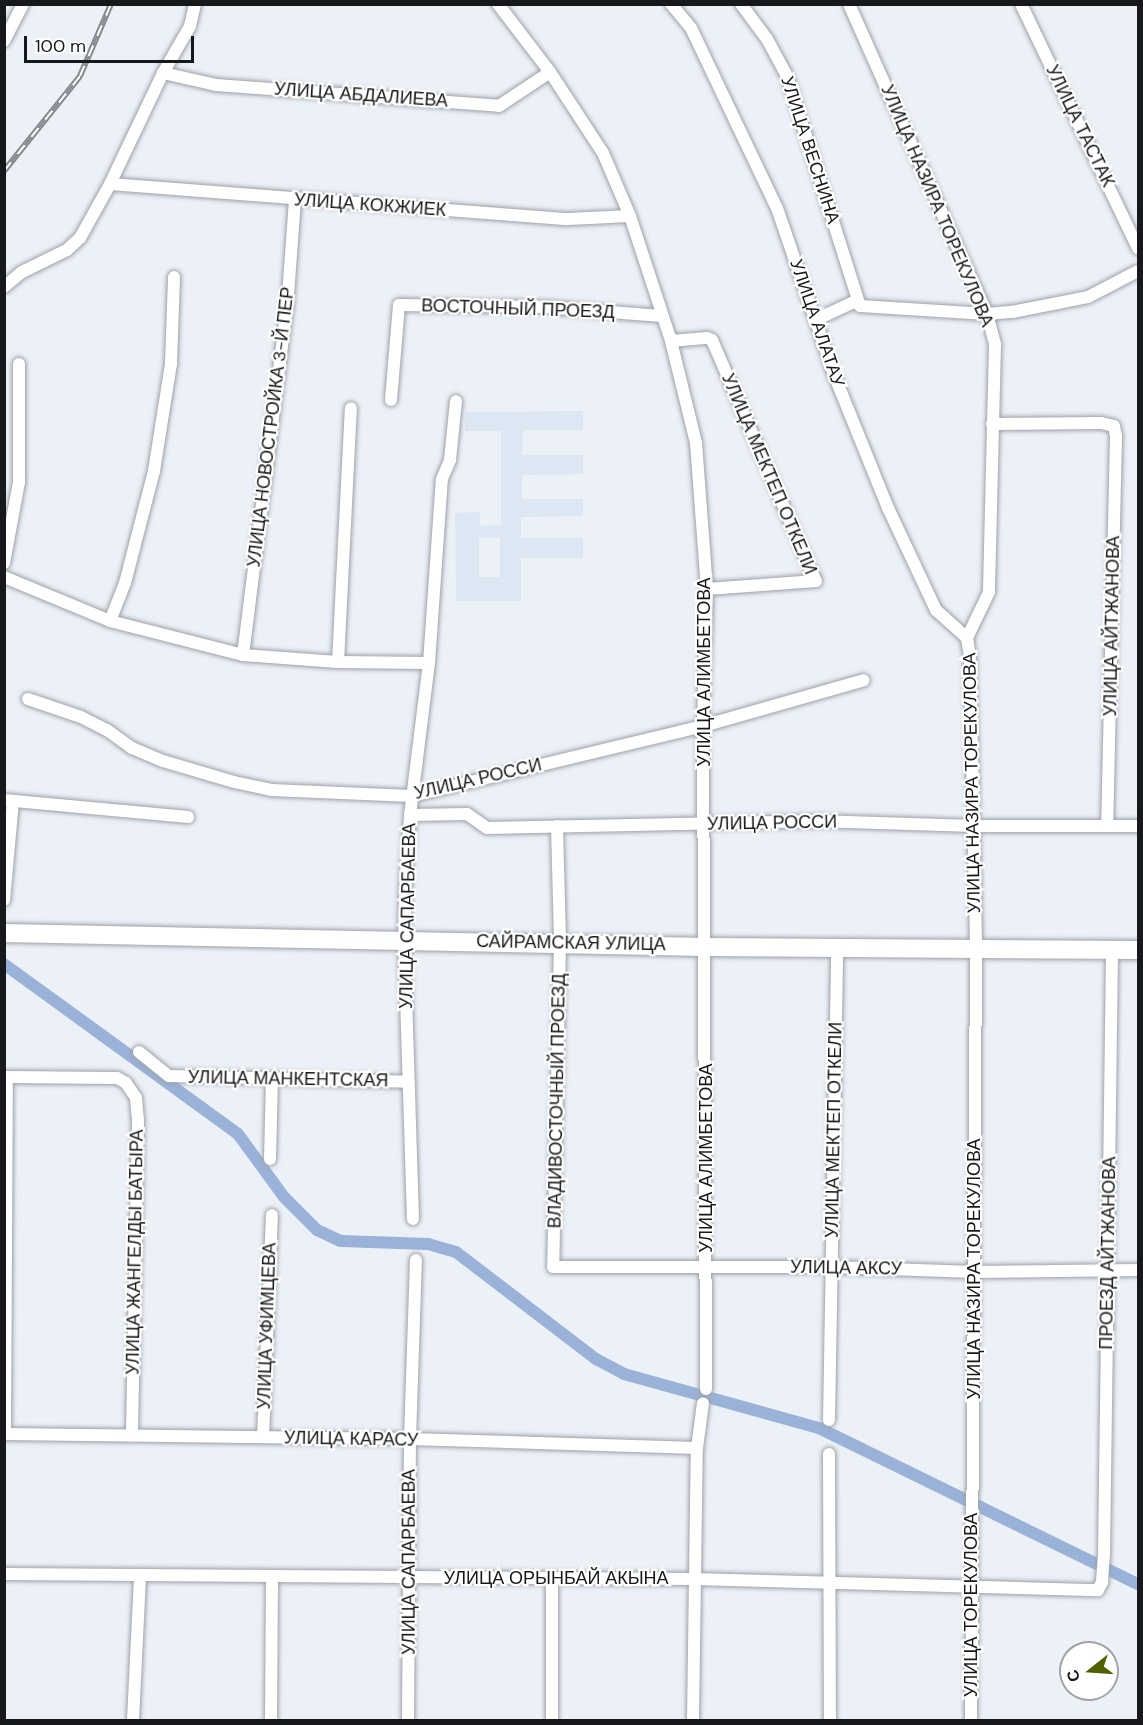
<!DOCTYPE html>
<html>
<head>
<meta charset="utf-8">
<style>
	body { margin:0 }
	#map { position:relative; width:1143px; height:1725px; overflow:hidden; background:#ecf0f7; font-family:"DM Sans",sans-serif }
	div>[style] { position:absolute }
	.built>* { inset:0; background:#dde6f3 }
	.canal>* { height:12px; margin:-6px; padding:0 6px; transform-origin:6px; border-radius:6px; background:#9ab2d8 }
	.roads { filter:drop-shadow(0 0 2px #9da1a8) drop-shadow(0 0 2px #9da1a8) }
	.street>* { height:12px; margin:-6px; padding:0 6px; transform-origin:6px; border-radius:6px; background:#fff }
	.secondary>* { height:18px; margin:-9px; padding:0 9px; transform-origin:9px; border-radius:9px; background:#fff }
	.rail>* { height:6px; margin-top:-3px; transform-origin:0; background:repeating-linear-gradient(90deg,#fff 0 11px,#86898e 0 22px); box-sizing:border-box; border-block:2px solid #86898e }
	span { translate:-50% -50%; white-space:nowrap; text-align:center; line-height:1.15; -webkit-text-stroke:4.5px #fff; paint-order:stroke }
	.street-label { font-size:18px; color:#17181b }
	.frame { position:absolute; inset:0; border:6px solid #17181b; pointer-events:none }
	.north { position:absolute; left:1059px; top:1641px; width:60px; height:60px; box-sizing:border-box; background:#fff; border:2px solid #a2a3a4; border-radius:50%; rotate:253deg; font-size:16px; font-weight:700; line-height:24px; text-align:center; color:#17181b }
	.north::after { content:''; display:block; margin:auto; width:21px; height:27px; background:#516001; clip-path:polygon(50% 0,100% 100%,50% 72%,0 100%) }
	.scale { position:absolute; left:24px; top:36px; width:170px; height:27px; box-sizing:border-box; border:3px solid #17181b; border-top:0; padding-left:8px; font-size:18px; line-height:21px; white-space:nowrap; color:#17181b; -webkit-text-stroke:4px #fff; paint-order:stroke }
</style>
</head>
<body>
<div id="map">
	<div class="built">
		<div style="clip-path:polygon(evenodd,583px 411px,583px 430px,523px 430px,522px 455px,583px 455px,583px 474px,522px 475px,522px 499px,583px 499px,583px 516px,521px 517px,521px 538px,583px 538px,583px 558px,521px 558px,521px 601px,456px 601px,455px 513px,480px 512px,480px 526px,501px 525px,501px 431px,465px 431px,465px 412px,583px 411px,479px 538px,500px 538px,500px 577px,479px 577px,479px 538px)"></div>
	</div>
	<div class="canal">
		<div style="left:4px;top:964px;width:289px;rotate:36deg"></div>
		<div style="left:238px;top:1134px;width:78px;rotate:53.9deg"></div>
		<div style="left:284px;top:1197px;width:47px;rotate:45deg"></div>
		<div style="left:317px;top:1230px;width:26px;rotate:25deg"></div>
		<div style="left:341px;top:1241px;width:87px;rotate:2deg"></div>
		<div style="left:428px;top:1244px;width:29px;rotate:16deg"></div>
		<div style="left:456px;top:1252px;width:176px;rotate:37.4deg"></div>
		<div style="left:596px;top:1359px;width:32px;rotate:28deg"></div>
		<div style="left:624px;top:1374px;width:202px;rotate:15.5deg"></div>
		<div style="left:819px;top:1428px;width:355px;rotate:26.1deg"></div>
	</div>
	<div class="roads">
		<div class="street">
			<div style="left:498px;top:4px;width:86px;rotate:52.6deg"></div>
			<div style="left:550px;top:72px;width:97px;rotate:56.8deg"></div>
			<div style="left:603px;top:153px;width:69px;rotate:66.8deg"></div>
			<div style="left:630px;top:216px;width:132px;rotate:71.8deg"></div>
			<div style="left:671px;top:341px;width:105px;rotate:76.2deg"></div>
			<div style="left:696px;top:443px;width:146px;rotate:85.7deg"></div>
			<div style="left:707px;top:589px;width:137px;rotate:91.7deg"></div>
			<div style="left:703px;top:726px;width:663px;rotate:89.74deg"></div>
			<div style="left:671px;top:4px;width:31px;rotate:50deg"></div>
			<div style="left:691px;top:28px;width:199px;rotate:64.5deg"></div>
			<div style="left:777px;top:208px;width:173px;rotate:71.1deg"></div>
			<div style="left:833px;top:372px;width:147px;rotate:68deg"></div>
			<div style="left:888px;top:508px;width:113px;rotate:64.8deg"></div>
			<div style="left:936px;top:610px;width:42px;rotate:42.1deg"></div>
			<div style="left:741px;top:4px;width:44px;rotate:53.4deg"></div>
			<div style="left:767px;top:39px;width:42px;rotate:61.6deg"></div>
			<div style="left:787px;top:76px;width:241px;rotate:72.4deg"></div>
			<div style="left:860px;top:306px;width:127px;rotate:3.6deg"></div>
			<div style="left:987px;top:314px;width:25px;rotate:-5deg"></div>
			<div style="left:1012px;top:312px;width:77px;rotate:-11.2deg"></div>
			<div style="left:1088px;top:297px;width:56px;rotate:-27.5deg"></div>
			<div style="left:849px;top:4px;width:339px;rotate:66deg"></div>
			<div style="left:987px;top:314px;width:31px;rotate:75deg"></div>
			<div style="left:995px;top:344px;width:248px;rotate:91.4deg"></div>
			<div style="left:989px;top:592px;width:51px;rotate:115.6deg"></div>
			<div style="left:967px;top:638px;width:19px;rotate:81deg"></div>
			<div style="left:970px;top:657px;width:294px;rotate:88.8deg"></div>
			<div style="left:976px;top:951px;width:769px;rotate:90.37deg"></div>
			<div style="left:1021px;top:4px;width:271px;rotate:64.4deg"></div>
			<div style="left:4px;top:41px;width:42px;rotate:-62.8deg"></div>
			<div style="left:163px;top:73px;width:54px;rotate:12.8deg"></div>
			<div style="left:216px;top:85px;width:284px;rotate:4.2deg"></div>
			<div style="left:499px;top:106px;width:61px;rotate:-33.7deg"></div>
			<div style="left:110px;top:184px;width:459px;rotate:4.4deg"></div>
			<div style="left:568px;top:219px;width:62px;rotate:-2.8deg"></div>
			<div style="left:4px;top:287px;width:23px;rotate:-40deg"></div>
			<div style="left:22px;top:272px;width:50px;rotate:-26.1deg"></div>
			<div style="left:67px;top:250px;width:18px;rotate:-43deg"></div>
			<div style="left:80px;top:238px;width:62px;rotate:-60.9deg"></div>
			<div style="left:110px;top:184px;width:123px;rotate:-64.5deg"></div>
			<div style="left:163px;top:73px;width:54px;rotate:-60.1deg"></div>
			<div style="left:190px;top:26px;width:23px;rotate:-77deg"></div>
			<div style="left:815px;top:320px;width:47px;rotate:-24.9deg"></div>
			<div style="left:671px;top:341px;width:36px;rotate:-5deg"></div>
			<div style="left:707px;top:338px;width:5px;rotate:22deg"></div>
			<div style="left:712px;top:340px;width:262px;rotate:66.7deg"></div>
			<div style="left:816px;top:581px;width:109px;rotate:175.8deg"></div>
			<div style="left:391px;top:400px;width:95px;rotate:-85.2deg"></div>
			<div style="left:399px;top:305px;width:146px;rotate:0.8deg"></div>
			<div style="left:545px;top:307px;width:117px;rotate:4.4deg"></div>
			<div style="left:992px;top:424px;width:109px;rotate:-0.5deg"></div>
			<div style="left:1101px;top:423px;width:13px;rotate:13deg"></div>
			<div style="left:1114px;top:426px;width:10px;rotate:79deg"></div>
			<div style="left:1116px;top:436px;width:389px;rotate:91.3deg"></div>
			<div style="left:4px;top:563px;width:82px;rotate:-79.5deg"></div>
			<div style="left:19px;top:482px;width:118px;rotate:-90deg"></div>
			<div style="left:4px;top:577px;width:115px;rotate:22.5deg"></div>
			<div style="left:110px;top:621px;width:137px;rotate:14.3deg"></div>
			<div style="left:243px;top:655px;width:95px;rotate:4.2deg"></div>
			<div style="left:338px;top:662px;width:91px;rotate:0.6deg"></div>
			<div style="left:110px;top:621px;width:41px;rotate:-68.5deg"></div>
			<div style="left:125px;top:583px;width:116px;rotate:-75.5deg"></div>
			<div style="left:154px;top:471px;width:108px;rotate:-81deg"></div>
			<div style="left:171px;top:364px;width:87px;rotate:-88deg"></div>
			<div style="left:243px;top:655px;width:349px;rotate:-82.8deg"></div>
			<div style="left:287px;top:309px;width:110px;rotate:-85.8deg"></div>
			<div style="left:338px;top:662px;width:254px;rotate:-87.1deg"></div>
			<div style="left:28px;top:699px;width:56px;rotate:18.8deg"></div>
			<div style="left:81px;top:717px;width:29px;rotate:27deg"></div>
			<div style="left:107px;top:730px;width:31px;rotate:36deg"></div>
			<div style="left:132px;top:748px;width:34px;rotate:23deg"></div>
			<div style="left:163px;top:761px;width:74px;rotate:16.5deg"></div>
			<div style="left:234px;top:782px;width:38px;rotate:12deg"></div>
			<div style="left:271px;top:790px;width:141px;rotate:2.4deg"></div>
			<div style="left:412px;top:796px;width:299px;rotate:-13.5deg"></div>
			<div style="left:703px;top:726px;width:167px;rotate:-15.9deg"></div>
			<div style="left:4px;top:800px;width:185px;rotate:5.3deg"></div>
			<div style="left:410px;top:815px;width:57px;rotate:-1deg"></div>
			<div style="left:467px;top:814px;width:24px;rotate:35deg"></div>
			<div style="left:487px;top:828px;width:328px;rotate:-1.2deg"></div>
			<div style="left:815px;top:821px;width:160px;rotate:1.8deg"></div>
			<div style="left:975px;top:826px;width:163px"></div>
			<div style="left:557px;top:826px;width:116px;rotate:88.5deg"></div>
			<div style="left:560px;top:942px;width:325px;rotate:91.2deg"></div>
			<div style="left:553px;top:1267px;width:279px"></div>
			<div style="left:832px;top:1267px;width:142px;rotate:2deg"></div>
			<div style="left:974px;top:1272px;width:164px;rotate:-0.7deg"></div>
			<div style="left:4px;top:900px;width:99px;rotate:-84.8deg"></div>
			<div style="left:139px;top:1052px;width:38px;rotate:39deg"></div>
			<div style="left:169px;top:1076px;width:240px;rotate:1.4deg"></div>
			<div style="left:4px;top:1077px;width:113px;rotate:0.5deg"></div>
			<div style="left:117px;top:1078px;width:10px;rotate:29deg"></div>
			<div style="left:126px;top:1083px;width:18px;rotate:56deg"></div>
			<div style="left:136px;top:1098px;width:22px;rotate:85deg"></div>
			<div style="left:138px;top:1120px;width:315px;rotate:91.1deg"></div>
			<div style="left:270px;top:1159px;width:81px;rotate:-88.6deg"></div>
			<div style="left:413px;top:1219px;width:280px;rotate:-91.8deg"></div>
			<div style="left:404px;top:939px;width:63px;rotate:-88.2deg"></div>
			<div style="left:406px;top:876px;width:61px;rotate:-86.2deg"></div>
			<div style="left:410px;top:815px;width:153px;rotate:-82.9deg"></div>
			<div style="left:429px;top:663px;width:184px;rotate:-86deg"></div>
			<div style="left:442px;top:479px;width:21px;rotate:-67deg"></div>
			<div style="left:450px;top:460px;width:59px;rotate:-84.2deg"></div>
			<div style="left:829px;top:1420px;width:472px;rotate:-89deg"></div>
			<div style="left:4px;top:1434px;width:406px;rotate:0.7deg"></div>
			<div style="left:410px;top:1439px;width:287px;rotate:1.8deg"></div>
			<div style="left:5px;top:1434px;width:357px;rotate:-89.7deg"></div>
			<div style="left:263px;top:1437px;width:222px;rotate:-87.7deg"></div>
			<div style="left:829px;top:1454px;width:266px;rotate:89.8deg"></div>
			<div style="left:4px;top:1574px;width:690px;rotate:0.42deg"></div>
			<div style="left:694px;top:1579px;width:404px;rotate:1.6deg"></div>
			<div style="left:1098px;top:1590px;width:9px;rotate:-63deg"></div>
			<div style="left:1102px;top:1582px;width:26px;rotate:-86deg"></div>
			<div style="left:1104px;top:1556px;width:605px;rotate:-89.24deg"></div>
			<div style="left:133px;top:1720px;width:145px;rotate:-87.2deg"></div>
			<div style="left:271px;top:1720px;width:144px;rotate:-89.6deg"></div>
			<div style="left:408px;top:1720px;width:281px;rotate:-89.6deg"></div>
			<div style="left:410px;top:1439px;width:179px;rotate:-88.1deg"></div>
			<div style="left:552px;top:1720px;width:142px;rotate:-90deg"></div>
			<div style="left:693px;top:1720px;width:272px;rotate:-89.2deg"></div>
			<div style="left:697px;top:1448px;width:45px;rotate:-82.4deg"></div>
		</div>
		<div class="secondary">
			<div style="left:4px;top:933px;width:702px;rotate:1.14deg"></div>
			<div style="left:706px;top:947px;width:432px;rotate:0.4deg"></div>
		</div>
	</div>
	<div class="rail">
		<div style="left:4px;top:171px;width:122px;rotate:-51.3deg"></div>
		<div style="left:80px;top:76px;width:78px;rotate:-66.7deg"></div>
	</div>
	<div class="street-label">
		<span style="left:361px;top:95px;rotate:4deg">УЛИЦА АБДАЛИЕВА</span>
		<span style="left:1080px;top:126px;rotate:64deg">УЛИЦА ТАСТАК</span>
		<span style="left:810px;top:150px;rotate:72deg">УЛИЦА ВЕСНИНА</span>
		<span style="left:370px;top:205px;rotate:4deg">УЛИЦА КОКЖИЕК</span>
		<span style="left:937px;top:206px;rotate:67deg">УЛИЦА НАЗИРА ТОРЕКУЛОВА</span>
		<span style="left:518px;top:309px;rotate:2deg">ВОСТОЧНЫЙ ПРОЕЗД</span>
		<span style="left:817px;top:323px;rotate:71deg">УЛИЦА АЛАТАУ</span>
		<span style="left:271px;top:427px;rotate:-83deg">УЛИЦА НОВОСТРОЙКА 3-Й ПЕР</span>
		<span style="left:769px;top:474px;rotate:67deg">УЛИЦА МЕКТЕП ОТКЕЛИ</span>
		<span style="left:1112px;top:626px;rotate:-89deg">УЛИЦА АЙТЖАНОВА</span>
		<span style="left:704px;top:672px;rotate:-90deg">УЛИЦА АЛИМБЕТОВА</span>
		<span style="left:478px;top:779px;rotate:-13deg">УЛИЦА РОССИ</span>
		<span style="left:972px;top:783px;rotate:-91deg">УЛИЦА НАЗИРА ТОРЕКУЛОВА</span>
		<span style="left:772px;top:823px;rotate:-1deg">УЛИЦА РОССИ</span>
		<span style="left:408px;top:916px;rotate:-89deg">УЛИЦА САПАРБАЕВА</span>
		<span style="left:571px;top:943px;rotate:1deg">САЙРАМСКАЯ УЛИЦА</span>
		<span style="left:288px;top:1079px;rotate:1deg">УЛИЦА МАНКЕНТСКАЯ</span>
		<span style="left:557px;top:1101px;rotate:-89deg">ВЛАДИВОСТОЧНЫЙ ПРОЕЗД</span>
		<span style="left:834px;top:1130px;rotate:-89deg">УЛИЦА МЕКТЕП ОТКЕЛИ</span>
		<span style="left:706px;top:1158px;rotate:-90deg">УЛИЦА АЛИМБЕТОВА</span>
		<span style="left:135px;top:1252px;rotate:-89deg">УЛИЦА ЖАНГЕЛДЫ БАТЫРА</span>
		<span style="left:1108px;top:1253px;rotate:-89deg">ПРОЕЗД АЙТЖАНОВА</span>
		<span style="left:846px;top:1268px;rotate:1deg">УЛИЦА АКСУ</span>
		<span style="left:974px;top:1269px;rotate:-90deg">УЛИЦА НАЗИРА ТОРЕКУЛОВА</span>
		<span style="left:267px;top:1326px;rotate:-88deg">УЛИЦА УФИМЦЕВА</span>
		<span style="left:351px;top:1439px;rotate:1deg">УЛИЦА КАРАСУ</span>
		<span style="left:409px;top:1562px;rotate:-90deg">УЛИЦА САПАРБАЕВА</span>
		<span style="left:556px;top:1578px">УЛИЦА ОРЫНБАЙ АКЫНА</span>
		<span style="left:971px;top:1605px;rotate:-90deg">УЛИЦА ТОРЕКУЛОВА</span>
	</div>
	<div class="frame"></div>
	<div class="north">С</div>
	<div class="scale">100 m</div>
</div>
</body>
</html>
